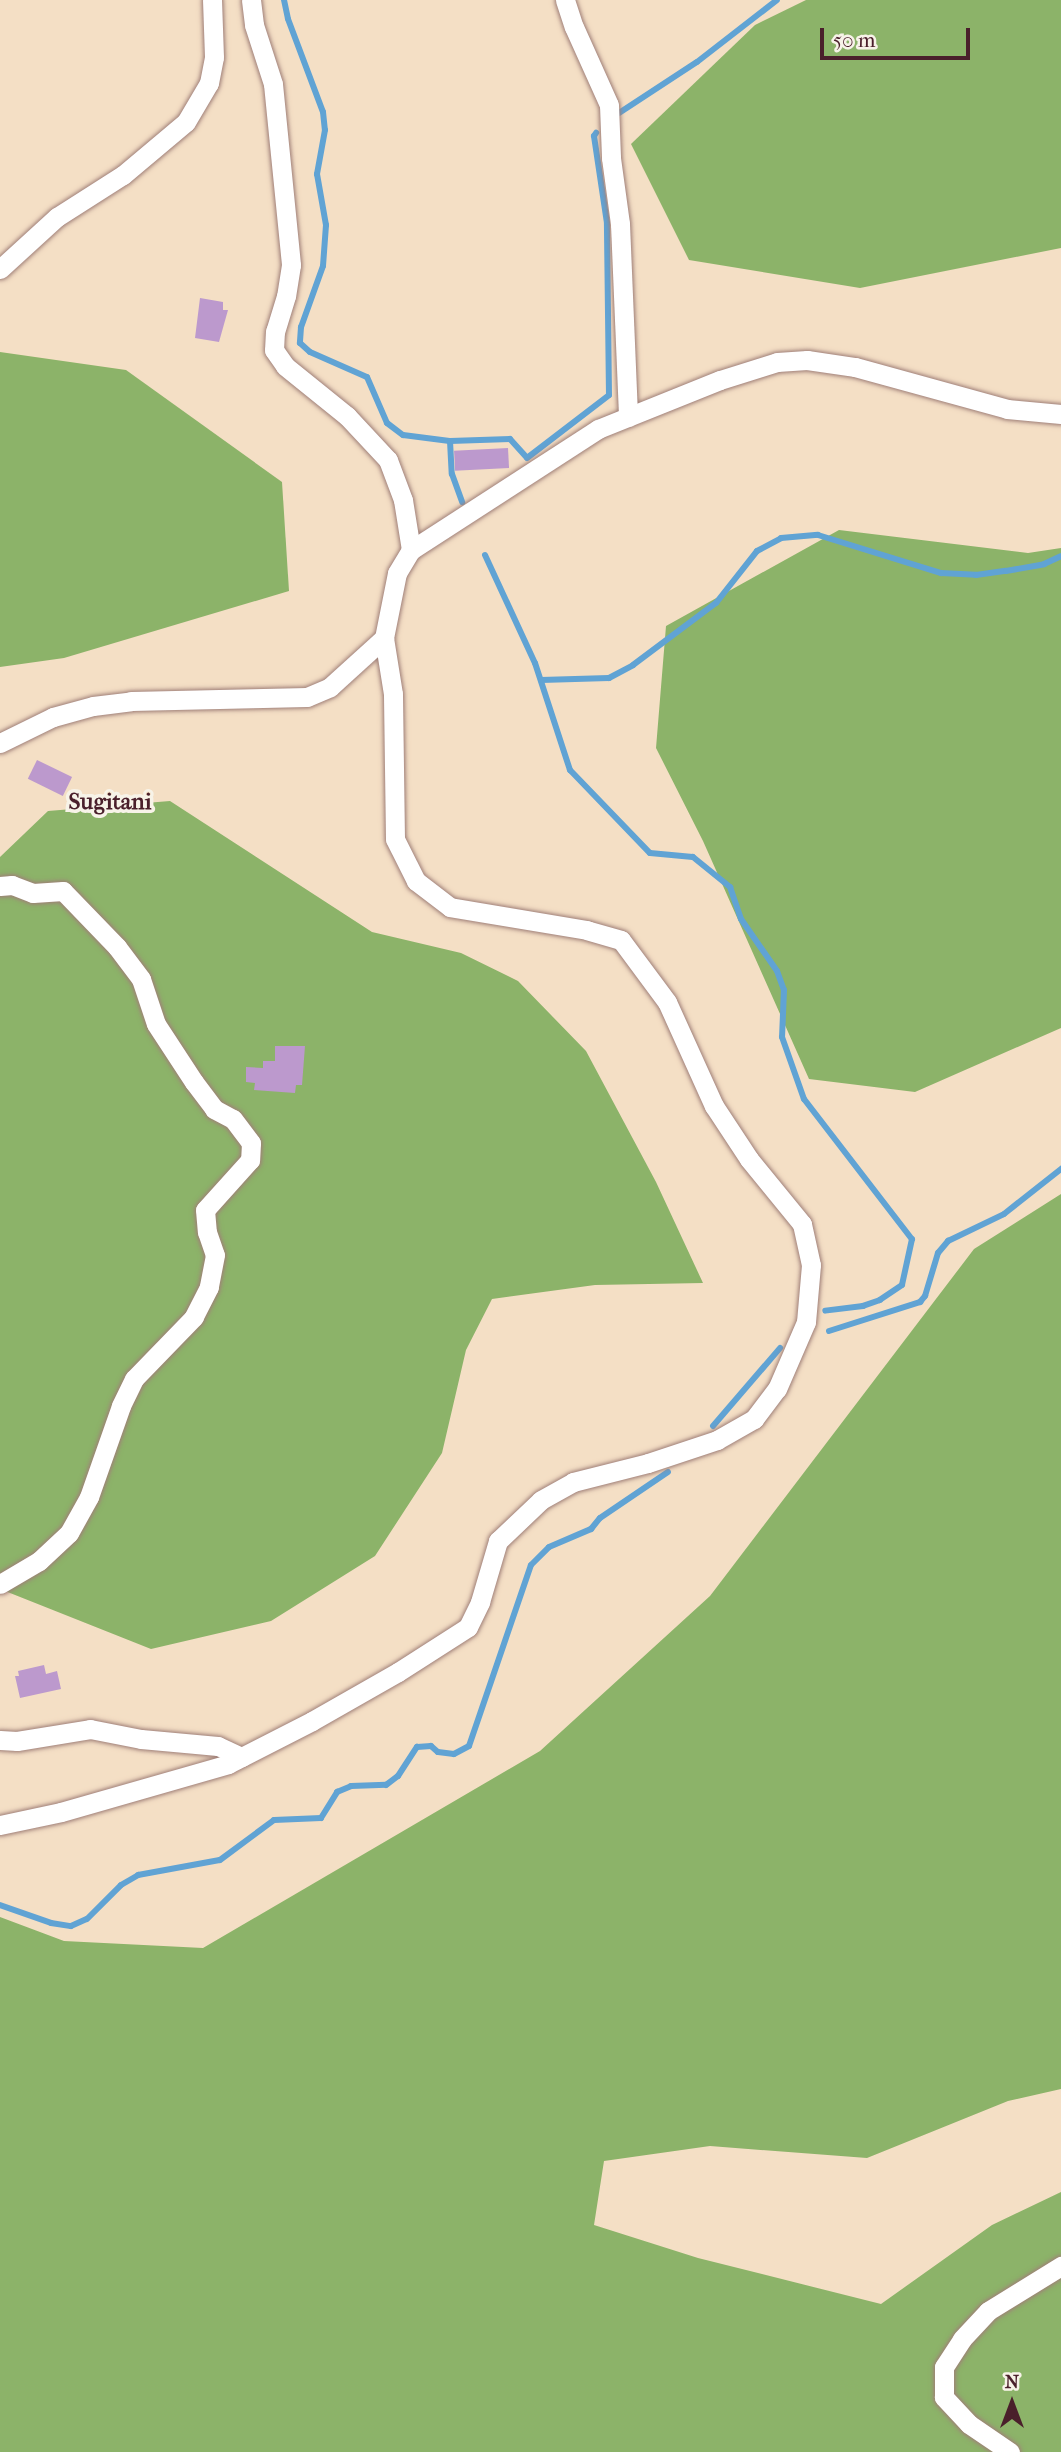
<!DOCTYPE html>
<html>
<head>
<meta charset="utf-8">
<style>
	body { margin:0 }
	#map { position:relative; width:1061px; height:2452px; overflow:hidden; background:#f4dfc5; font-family:"IM FELL French Canon",serif }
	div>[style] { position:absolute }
	.forest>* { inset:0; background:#8cb369 }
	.stream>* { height:6px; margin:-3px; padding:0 3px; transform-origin:3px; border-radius:3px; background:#60a3d4 }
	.building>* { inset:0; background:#bc99cd; transform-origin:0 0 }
	.roads { filter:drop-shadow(0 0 2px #9f7f78) drop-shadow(0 0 2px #9f7f78) }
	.minor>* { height:19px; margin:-9.5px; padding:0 9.5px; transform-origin:9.5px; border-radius:9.5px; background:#fff }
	span { translate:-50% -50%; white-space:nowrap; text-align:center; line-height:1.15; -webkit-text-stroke:7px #f7f3e8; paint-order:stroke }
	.quarter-label { font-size:23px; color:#4a1f2b; font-weight:700 }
	.north { position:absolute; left:977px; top:2368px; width:70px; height:70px; -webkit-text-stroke:5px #f7f3e8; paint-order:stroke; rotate:0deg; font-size:19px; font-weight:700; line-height:28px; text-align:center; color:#4a1f2b }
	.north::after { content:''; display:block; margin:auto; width:24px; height:32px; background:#4a1f2b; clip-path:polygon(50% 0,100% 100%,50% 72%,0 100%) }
	.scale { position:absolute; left:820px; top:28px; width:150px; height:32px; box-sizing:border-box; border:4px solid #4a1f2b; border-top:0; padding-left:9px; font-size:21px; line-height:24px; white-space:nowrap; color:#4a1f2b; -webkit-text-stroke:5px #f7f3e8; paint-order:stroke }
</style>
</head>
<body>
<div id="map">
	<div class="forest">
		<div style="clip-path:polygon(806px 0,1061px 0,1061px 248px,860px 288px,689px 260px,631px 144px,755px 25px)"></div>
		<div style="clip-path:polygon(0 352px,126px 370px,282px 482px,289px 591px,64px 658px,0 667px)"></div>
		<div style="clip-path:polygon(839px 530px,1028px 553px,1061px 548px,1061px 1028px,915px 1092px,809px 1079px,703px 841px,656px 748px,666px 626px)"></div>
		<div style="clip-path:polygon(170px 801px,372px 932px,461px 953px,518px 981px,586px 1051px,656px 1182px,703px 1283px,595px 1285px,492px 1299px,466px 1350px,442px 1453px,375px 1556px,271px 1621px,151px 1649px,0 1589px,0 857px,48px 811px)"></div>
		<div style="clip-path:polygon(1061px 1194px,1061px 2089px,1008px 2101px,867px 2158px,710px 2146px,604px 2161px,594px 2225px,698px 2258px,881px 2304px,992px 2225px,1061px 2192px,1061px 2452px,0 2452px,0 1917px,64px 1941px,203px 1948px,540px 1751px,710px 1596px,974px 1249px)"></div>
	</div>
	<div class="stream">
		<div style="left:284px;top:0;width:19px;rotate:78deg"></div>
		<div style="left:288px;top:19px;width:99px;rotate:69.4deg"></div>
		<div style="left:323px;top:112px;width:18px;rotate:84deg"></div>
		<div style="left:325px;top:130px;width:45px;rotate:100.3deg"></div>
		<div style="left:317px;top:174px;width:52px;rotate:80deg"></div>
		<div style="left:326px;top:225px;width:41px;rotate:94.2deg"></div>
		<div style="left:323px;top:266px;width:65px;rotate:109.8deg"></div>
		<div style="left:301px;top:327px;width:16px;rotate:94deg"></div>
		<div style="left:300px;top:343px;width:13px;rotate:42deg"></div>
		<div style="left:310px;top:352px;width:62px;rotate:23.7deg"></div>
		<div style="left:367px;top:377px;width:50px;rotate:66.5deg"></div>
		<div style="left:387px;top:423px;width:20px;rotate:37deg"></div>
		<div style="left:403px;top:435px;width:47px;rotate:7.3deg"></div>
		<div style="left:450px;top:441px;width:33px;rotate:87deg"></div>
		<div style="left:452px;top:474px;width:30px;rotate:70deg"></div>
		<div style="left:619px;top:113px;width:93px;rotate:-33.2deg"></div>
		<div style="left:697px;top:62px;width:101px;rotate:-37.8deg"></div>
		<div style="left:450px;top:441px;width:60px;rotate:-1.9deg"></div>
		<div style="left:510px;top:439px;width:25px;rotate:48deg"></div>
		<div style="left:527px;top:458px;width:103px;rotate:-37.5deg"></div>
		<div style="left:609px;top:395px;width:172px;rotate:-90.7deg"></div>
		<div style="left:607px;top:223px;width:88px;rotate:-98.5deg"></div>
		<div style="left:594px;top:136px;width:4px;rotate:-56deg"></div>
		<div style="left:485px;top:555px;width:119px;rotate:65.2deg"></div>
		<div style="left:535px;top:663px;width:113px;rotate:71.9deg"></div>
		<div style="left:570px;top:770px;width:115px;rotate:46.1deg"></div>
		<div style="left:650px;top:853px;width:43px;rotate:5.3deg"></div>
		<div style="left:693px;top:857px;width:48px;rotate:39deg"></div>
		<div style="left:730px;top:887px;width:34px;rotate:71deg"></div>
		<div style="left:741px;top:919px;width:63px;rotate:55.3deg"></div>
		<div style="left:777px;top:971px;width:20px;rotate:70deg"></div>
		<div style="left:784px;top:990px;width:47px;rotate:92.4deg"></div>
		<div style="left:782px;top:1037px;width:66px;rotate:70.5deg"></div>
		<div style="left:804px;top:1099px;width:177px;rotate:52.4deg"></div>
		<div style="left:912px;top:1239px;width:47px;rotate:102.3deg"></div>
		<div style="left:902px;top:1285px;width:27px;rotate:146deg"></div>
		<div style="left:880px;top:1300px;width:18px;rotate:161deg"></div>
		<div style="left:863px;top:1306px;width:38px;rotate:173deg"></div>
		<div style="left:541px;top:680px;width:68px;rotate:-1.7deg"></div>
		<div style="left:609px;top:678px;width:27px;rotate:-28deg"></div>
		<div style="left:633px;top:665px;width:104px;rotate:-36.8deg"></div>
		<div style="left:716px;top:603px;width:66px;rotate:-51.7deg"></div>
		<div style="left:757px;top:551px;width:27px;rotate:-28deg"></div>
		<div style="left:781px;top:538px;width:37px;rotate:-5deg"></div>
		<div style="left:818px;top:535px;width:129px;rotate:17.2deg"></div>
		<div style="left:941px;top:573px;width:35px;rotate:3deg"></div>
		<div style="left:976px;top:575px;width:30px;rotate:-8deg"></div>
		<div style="left:1006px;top:571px;width:39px;rotate:-10deg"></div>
		<div style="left:1044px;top:564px;width:19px;rotate:-25deg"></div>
		<div style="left:829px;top:1331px;width:96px;rotate:-17.7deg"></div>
		<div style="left:920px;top:1302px;width:8px;rotate:-50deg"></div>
		<div style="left:925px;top:1296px;width:45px;rotate:-73.2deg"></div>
		<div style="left:938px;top:1253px;width:16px;rotate:-50deg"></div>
		<div style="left:948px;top:1241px;width:62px;rotate:-25.7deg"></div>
		<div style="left:1004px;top:1214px;width:73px;rotate:-38.3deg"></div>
		<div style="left:713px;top:1426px;width:103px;rotate:-49.3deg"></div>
		<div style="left:0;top:1905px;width:54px;rotate:19.4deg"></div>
		<div style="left:51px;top:1923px;width:20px;rotate:9deg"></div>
		<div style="left:71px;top:1926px;width:17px;rotate:-24deg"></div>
		<div style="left:87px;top:1919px;width:48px;rotate:-45deg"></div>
		<div style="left:121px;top:1885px;width:20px;rotate:-30deg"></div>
		<div style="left:138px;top:1875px;width:83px;rotate:-10.4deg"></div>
		<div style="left:220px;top:1860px;width:67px;rotate:-36.5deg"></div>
		<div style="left:274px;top:1820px;width:47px;rotate:-2.4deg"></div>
		<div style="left:321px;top:1818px;width:31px;rotate:-58deg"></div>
		<div style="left:337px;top:1792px;width:15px;rotate:-23deg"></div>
		<div style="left:351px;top:1786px;width:35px;rotate:-2deg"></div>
		<div style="left:386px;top:1785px;width:15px;rotate:-37deg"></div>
		<div style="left:398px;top:1776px;width:35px;rotate:-57deg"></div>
		<div style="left:417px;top:1747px;width:14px;rotate:-4deg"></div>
		<div style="left:431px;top:1746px;width:9px;rotate:41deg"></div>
		<div style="left:438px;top:1752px;width:16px;rotate:7deg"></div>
		<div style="left:454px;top:1754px;width:17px;rotate:-28deg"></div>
		<div style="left:469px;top:1746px;width:191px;rotate:-71.1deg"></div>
		<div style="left:531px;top:1565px;width:25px;rotate:-45deg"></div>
		<div style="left:549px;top:1547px;width:46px;rotate:-23.2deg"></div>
		<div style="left:591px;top:1529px;width:14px;rotate:-51deg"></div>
		<div style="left:600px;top:1518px;width:82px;rotate:-34.1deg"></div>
	</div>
	<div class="building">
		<div style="clip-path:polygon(200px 298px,223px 302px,223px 310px,228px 310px,219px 342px,195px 338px)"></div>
		<div style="left:508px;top:448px;width:20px;height:54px;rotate:87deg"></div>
		<div style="left:37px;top:760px;width:39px;height:21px;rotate:26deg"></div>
		<div style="clip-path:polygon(275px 1046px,305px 1046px,302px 1085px,296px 1085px,295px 1093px,254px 1090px,255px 1083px,246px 1082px,246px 1067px,263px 1068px,263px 1061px,275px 1061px)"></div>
		<div style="clip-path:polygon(44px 1665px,46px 1674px,57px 1671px,61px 1689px,20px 1698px,15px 1676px,19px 1676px,18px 1671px)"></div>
	</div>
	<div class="roads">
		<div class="minor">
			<div style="left:251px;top:0;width:25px;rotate:83deg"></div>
			<div style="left:254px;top:25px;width:62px;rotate:72.1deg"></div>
			<div style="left:273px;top:84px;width:182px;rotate:84.3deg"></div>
			<div style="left:291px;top:265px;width:31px;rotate:99deg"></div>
			<div style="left:286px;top:296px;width:37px;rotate:107deg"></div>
			<div style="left:275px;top:331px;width:19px;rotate:93deg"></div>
			<div style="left:274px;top:350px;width:19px;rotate:55deg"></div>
			<div style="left:285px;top:366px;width:80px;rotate:38.9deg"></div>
			<div style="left:347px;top:416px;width:60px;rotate:47deg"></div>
			<div style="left:388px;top:460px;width:43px;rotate:69.4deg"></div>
			<div style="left:403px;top:500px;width:51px;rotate:80.9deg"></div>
			<div style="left:565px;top:0;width:28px;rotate:72deg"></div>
			<div style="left:574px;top:27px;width:85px;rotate:65.8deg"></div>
			<div style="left:609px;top:105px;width:53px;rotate:87.8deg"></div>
			<div style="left:611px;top:158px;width:67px;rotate:82.2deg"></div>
			<div style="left:620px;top:224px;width:193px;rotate:87.6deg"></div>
			<div style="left:0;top:269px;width:77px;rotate:-42.4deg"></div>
			<div style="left:57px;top:217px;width:78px;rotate:-32.5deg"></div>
			<div style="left:123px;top:175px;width:82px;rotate:-40.1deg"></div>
			<div style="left:186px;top:122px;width:45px;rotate:-59.5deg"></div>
			<div style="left:209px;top:83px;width:26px;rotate:-79deg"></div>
			<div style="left:214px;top:57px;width:57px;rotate:-92deg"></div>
			<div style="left:0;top:743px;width:59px;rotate:-26.1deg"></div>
			<div style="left:53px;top:717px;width:41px;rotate:-15.4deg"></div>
			<div style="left:93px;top:706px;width:38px;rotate:-7deg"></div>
			<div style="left:131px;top:701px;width:176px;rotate:-1.3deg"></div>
			<div style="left:307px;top:697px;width:25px;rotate:-23deg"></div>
			<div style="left:330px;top:687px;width:73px;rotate:-42.2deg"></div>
			<div style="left:0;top:886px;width:12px;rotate:-5deg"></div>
			<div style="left:12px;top:885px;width:22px;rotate:21deg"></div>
			<div style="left:33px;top:893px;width:30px;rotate:-4deg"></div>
			<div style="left:63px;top:891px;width:78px;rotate:46deg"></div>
			<div style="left:117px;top:947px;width:40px;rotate:53deg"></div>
			<div style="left:141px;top:979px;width:47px;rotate:71.6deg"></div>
			<div style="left:156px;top:1024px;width:69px;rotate:56.8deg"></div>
			<div style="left:194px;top:1082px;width:34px;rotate:53deg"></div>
			<div style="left:214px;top:1109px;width:21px;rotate:28deg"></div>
			<div style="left:233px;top:1119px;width:30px;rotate:53deg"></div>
			<div style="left:251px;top:1143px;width:17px;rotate:93deg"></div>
			<div style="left:250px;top:1160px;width:67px;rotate:132deg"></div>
			<div style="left:205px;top:1210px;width:22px;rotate:85deg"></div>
			<div style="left:207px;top:1232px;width:24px;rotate:71deg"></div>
			<div style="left:215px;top:1255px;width:33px;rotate:101deg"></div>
			<div style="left:209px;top:1287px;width:34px;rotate:117deg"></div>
			<div style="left:194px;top:1317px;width:86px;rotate:134.1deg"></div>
			<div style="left:134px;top:1379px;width:30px;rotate:116deg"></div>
			<div style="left:121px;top:1406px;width:96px;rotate:109.4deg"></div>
			<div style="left:89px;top:1497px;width:41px;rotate:119.1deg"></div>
			<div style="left:69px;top:1533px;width:41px;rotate:137deg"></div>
			<div style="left:39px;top:1561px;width:45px;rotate:149.5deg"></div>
			<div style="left:0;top:1740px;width:17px;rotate:3deg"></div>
			<div style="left:17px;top:1741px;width:74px;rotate:-9.3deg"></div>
			<div style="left:90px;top:1729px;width:52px;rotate:11.1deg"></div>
			<div style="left:141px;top:1739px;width:77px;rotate:5.2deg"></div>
			<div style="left:218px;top:1746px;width:26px;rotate:25deg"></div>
			<div style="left:0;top:1825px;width:62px;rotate:-12deg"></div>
			<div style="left:61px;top:1812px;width:174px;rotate:-16deg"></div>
			<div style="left:228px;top:1764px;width:94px;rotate:-27.1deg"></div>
			<div style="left:312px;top:1721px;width:99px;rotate:-29.7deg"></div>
			<div style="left:398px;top:1672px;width:83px;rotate:-32.7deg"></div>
			<div style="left:468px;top:1627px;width:28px;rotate:-64deg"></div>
			<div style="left:480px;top:1602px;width:64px;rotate:-73.6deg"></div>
			<div style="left:498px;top:1541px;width:59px;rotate:-43.6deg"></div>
			<div style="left:541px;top:1500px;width:37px;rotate:-29deg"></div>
			<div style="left:573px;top:1482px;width:77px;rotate:-14.2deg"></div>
			<div style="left:648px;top:1463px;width:73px;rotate:-18.4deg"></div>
			<div style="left:717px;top:1440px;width:43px;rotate:-29.6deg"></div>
			<div style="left:754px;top:1419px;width:38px;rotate:-53deg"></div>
			<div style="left:777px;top:1389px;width:73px;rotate:-66.6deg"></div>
			<div style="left:806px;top:1322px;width:57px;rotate:-85deg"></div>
			<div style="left:811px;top:1265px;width:42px;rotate:-102.4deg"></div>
			<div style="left:802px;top:1224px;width:84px;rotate:-129.2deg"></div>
			<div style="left:749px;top:1159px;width:64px;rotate:-123.4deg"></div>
			<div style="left:714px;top:1106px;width:114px;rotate:-114.3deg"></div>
			<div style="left:667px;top:1002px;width:77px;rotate:-126.6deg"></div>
			<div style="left:621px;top:940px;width:35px;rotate:-164deg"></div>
			<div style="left:587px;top:930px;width:139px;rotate:-170.5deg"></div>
			<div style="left:450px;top:907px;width:43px;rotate:-142.6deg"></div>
			<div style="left:416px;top:881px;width:47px;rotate:-116.6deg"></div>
			<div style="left:395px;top:839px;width:145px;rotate:-90.8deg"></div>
			<div style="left:393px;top:694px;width:57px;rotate:-99.1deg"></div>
			<div style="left:384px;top:638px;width:66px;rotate:-78.7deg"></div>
			<div style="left:397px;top:573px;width:27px;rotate:-59deg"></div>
			<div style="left:411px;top:550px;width:223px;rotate:-32.9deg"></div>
			<div style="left:598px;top:429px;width:131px;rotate:-21.9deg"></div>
			<div style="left:720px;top:380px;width:60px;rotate:-17.5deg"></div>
			<div style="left:777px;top:362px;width:30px;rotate:-4deg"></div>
			<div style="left:807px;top:360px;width:49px;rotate:8.3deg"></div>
			<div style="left:855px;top:367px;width:158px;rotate:15.4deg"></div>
			<div style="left:1007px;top:409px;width:54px;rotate:5.3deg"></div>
			<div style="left:1010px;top:2452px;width:50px;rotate:-145.7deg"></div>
			<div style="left:969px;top:2424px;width:37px;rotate:-133deg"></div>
			<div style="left:944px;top:2397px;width:30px;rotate:-90deg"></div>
			<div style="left:944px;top:2367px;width:33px;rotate:-57deg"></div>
			<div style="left:962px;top:2339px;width:38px;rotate:-47deg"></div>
			<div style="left:988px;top:2311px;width:86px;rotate:-31.7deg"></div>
		</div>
	</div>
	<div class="quarter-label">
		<span style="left:110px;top:802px">Sugitani</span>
	</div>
	<div class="north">N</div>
	<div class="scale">50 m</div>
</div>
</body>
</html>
